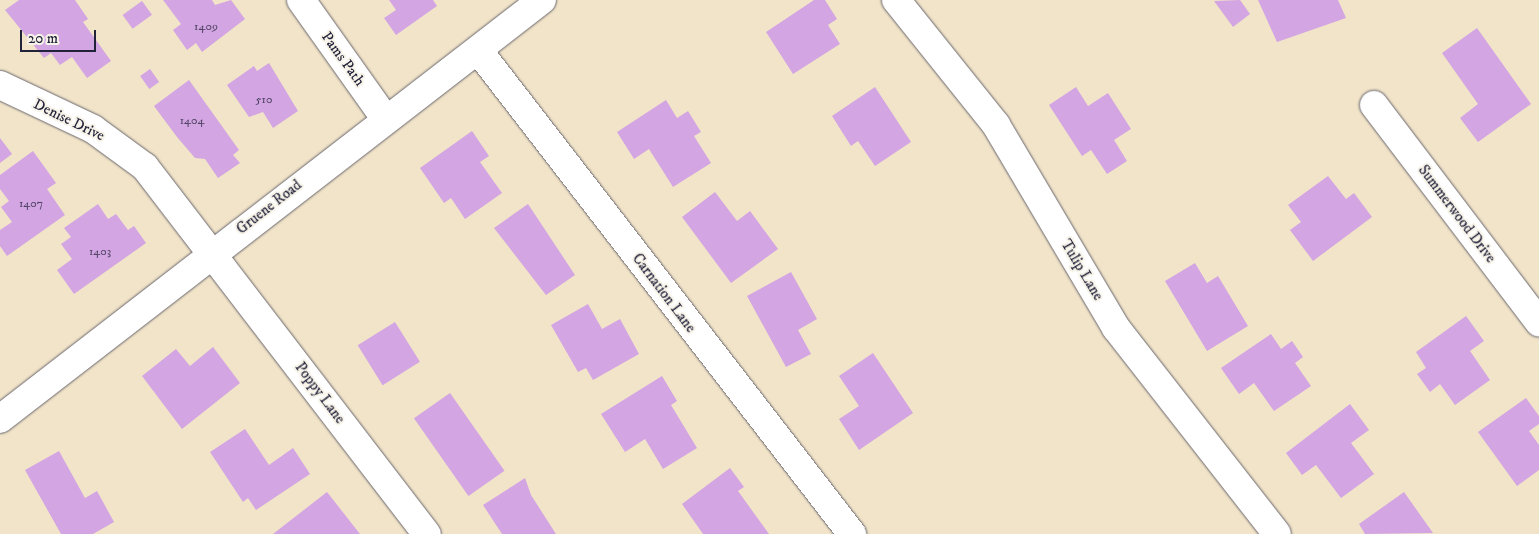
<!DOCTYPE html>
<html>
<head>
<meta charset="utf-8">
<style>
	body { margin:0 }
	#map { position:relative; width:1539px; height:534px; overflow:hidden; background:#f1e4c9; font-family:"IM FELL DW Pica",serif }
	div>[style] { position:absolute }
	.building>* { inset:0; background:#d3a5e2; transform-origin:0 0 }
	.roads { filter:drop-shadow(0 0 1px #6a666d) drop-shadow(0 0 1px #6a666d) }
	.minor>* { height:28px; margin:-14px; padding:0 14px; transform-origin:14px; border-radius:14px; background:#fff }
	span { translate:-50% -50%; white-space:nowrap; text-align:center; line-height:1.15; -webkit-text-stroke:4px #f7f3e8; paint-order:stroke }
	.number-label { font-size:12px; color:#4e4365 }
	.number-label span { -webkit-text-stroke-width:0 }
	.street-label { font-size:15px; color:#22223b }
	.scale { position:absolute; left:20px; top:30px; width:76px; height:22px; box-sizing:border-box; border:2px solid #22223b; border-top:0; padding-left:6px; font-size:15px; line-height:18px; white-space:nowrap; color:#22223b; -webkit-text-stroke:4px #f7f3e8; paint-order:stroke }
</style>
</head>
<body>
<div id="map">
	<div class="building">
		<div style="clip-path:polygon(19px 0,75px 0,88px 19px,83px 22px,111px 61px,87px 78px,72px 57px,60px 65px,51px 53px,44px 58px,5px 10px)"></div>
		<div style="clip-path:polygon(163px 0,212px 0,215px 5px,231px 0,245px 19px,202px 52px,196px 43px,187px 50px,173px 30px,181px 24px)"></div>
		<div style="clip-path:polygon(389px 0,433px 0,437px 6px,396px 35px,384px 18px,396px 10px)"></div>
		<div style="clip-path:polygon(814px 0,825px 0,837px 19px,828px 25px,840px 44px,793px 74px,766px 32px)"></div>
		<div style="clip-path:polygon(1240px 0,1250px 14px,1233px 27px,1214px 1px)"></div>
		<div style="clip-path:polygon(1258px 0,1338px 0,1346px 18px,1277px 42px)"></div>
		<div style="left:142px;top:1px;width:17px;height:24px;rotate:54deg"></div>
		<div style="clip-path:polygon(1477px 28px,1531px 104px,1478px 142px,1460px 118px,1478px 104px,1442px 53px)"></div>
		<div style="clip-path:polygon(269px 63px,298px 111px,273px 128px,263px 112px,249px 117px,227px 85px,254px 66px,257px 71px)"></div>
		<div style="left:150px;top:69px;width:16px;height:12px;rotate:55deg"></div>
		<div style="clip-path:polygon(189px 80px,239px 150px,233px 155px,240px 163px,218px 178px,205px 159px,195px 158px,177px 137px,154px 106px)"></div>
		<div style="clip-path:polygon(875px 87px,911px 142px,875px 166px,858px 141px,851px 146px,832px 116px)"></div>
		<div style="clip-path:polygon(1076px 87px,1088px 106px,1108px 93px,1131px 129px,1114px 140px,1127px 161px,1107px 174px,1091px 150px,1082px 156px,1049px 105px)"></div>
		<div style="clip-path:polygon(666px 100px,677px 118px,688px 111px,701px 132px,694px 136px,711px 163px,673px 187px,649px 149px,634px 159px,617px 132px)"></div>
		<div style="clip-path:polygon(472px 131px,489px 156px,480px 162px,502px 193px,465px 219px,451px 198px,444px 203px,420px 168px)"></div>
		<div style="clip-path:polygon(0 138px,12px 154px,0 163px)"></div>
		<div style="clip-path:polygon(33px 151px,56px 183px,47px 189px,65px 215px,7px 256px,0 246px,0 230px,12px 222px,1px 207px,9px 201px,0 189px,0 175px)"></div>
		<div style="clip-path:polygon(1328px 176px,1346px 199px,1354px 193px,1372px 217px,1313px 261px,1290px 230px,1301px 222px,1288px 205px)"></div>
		<div style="clip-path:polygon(715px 192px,737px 221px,750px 211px,778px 249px,731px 283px,682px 217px)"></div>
		<div style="clip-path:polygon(98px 204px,108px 219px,116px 214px,128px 230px,134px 226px,146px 243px,74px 294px,57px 270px,72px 259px,61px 244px,71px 237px,64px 228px)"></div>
		<div style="clip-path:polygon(528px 204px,575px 275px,546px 295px,494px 228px)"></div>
		<div style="clip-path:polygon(1195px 263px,1207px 283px,1218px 276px,1248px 326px,1207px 351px,1165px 281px)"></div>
		<div style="clip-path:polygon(791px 272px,817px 319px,798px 330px,811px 354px,786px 367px,747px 296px)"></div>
		<div style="clip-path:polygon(588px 304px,602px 329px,620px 319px,639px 354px,593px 380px,586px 368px,578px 372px,551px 325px)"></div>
		<div style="clip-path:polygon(1466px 316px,1484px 341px,1470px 351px,1490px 380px,1455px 405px,1440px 384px,1430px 392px,1417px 374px,1426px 368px,1416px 352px)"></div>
		<div style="left:395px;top:322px;width:47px;height:44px;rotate:58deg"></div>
		<div style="clip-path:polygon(1271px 334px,1281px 349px,1292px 341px,1303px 357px,1295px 363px,1311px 386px,1274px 411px,1254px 383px,1239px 394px,1221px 368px)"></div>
		<div style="clip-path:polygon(213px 347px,240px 383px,182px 429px,142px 376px,176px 349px,190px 366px)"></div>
		<div style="clip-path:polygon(873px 353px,913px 413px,859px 450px,839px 419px,859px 406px,839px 376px)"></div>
		<div style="clip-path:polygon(662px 376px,677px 401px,671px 405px,697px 448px,663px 469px,645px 439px,625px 452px,601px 414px)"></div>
		<div style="left:450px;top:393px;width:95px;height:44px;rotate:55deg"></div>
		<div style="clip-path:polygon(1526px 398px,1539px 416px,1539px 424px,1529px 431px,1539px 445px,1539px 470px,1517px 486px,1478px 432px)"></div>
		<div style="clip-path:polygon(1350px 404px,1369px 430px,1351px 443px,1374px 474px,1341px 498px,1316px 465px,1302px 475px,1286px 453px)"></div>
		<div style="clip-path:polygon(245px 429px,269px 465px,293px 448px,310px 474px,256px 510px,248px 498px,243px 502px,210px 452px)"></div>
		<div style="clip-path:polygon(59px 451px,85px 498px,97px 491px,114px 522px,93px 534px,61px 534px,25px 470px)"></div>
		<div style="clip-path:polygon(730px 468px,744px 487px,738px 491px,769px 534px,703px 534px,682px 504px)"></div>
		<div style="clip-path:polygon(525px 478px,531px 495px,556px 534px,502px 534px,483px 505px)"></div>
		<div style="clip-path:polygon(327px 492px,360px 534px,273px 534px)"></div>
		<div style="clip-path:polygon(1404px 492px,1433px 533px,1365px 534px,1359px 524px)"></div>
	</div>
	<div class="roads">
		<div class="minor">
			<div style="left:301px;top:0;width:145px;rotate:54.6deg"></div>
			<div style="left:896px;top:0;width:160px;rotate:51.3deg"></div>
			<div style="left:996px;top:125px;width:236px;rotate:59.4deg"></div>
			<div style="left:1116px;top:328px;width:261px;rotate:52deg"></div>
			<div style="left:478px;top:50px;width:612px;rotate:52.31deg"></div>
			<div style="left:0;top:85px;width:103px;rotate:25.3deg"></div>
			<div style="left:93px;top:129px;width:64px;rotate:36.2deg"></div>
			<div style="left:145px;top:167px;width:463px;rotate:52.5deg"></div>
			<div style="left:1374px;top:105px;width:273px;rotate:52.8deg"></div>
			<div style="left:0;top:419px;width:685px;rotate:-37.71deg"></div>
		</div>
	</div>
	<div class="number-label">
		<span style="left:206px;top:27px">1409</span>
		<span style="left:264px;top:100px">510</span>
		<span style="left:192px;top:121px">1404</span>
		<span style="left:31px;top:204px">1407</span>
		<span style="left:100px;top:252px">1403</span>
	</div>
	<div class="street-label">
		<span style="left:343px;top:59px;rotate:54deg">Pams Path</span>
		<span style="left:69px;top:120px;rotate:26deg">Denise Drive</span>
		<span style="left:269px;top:207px;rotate:-38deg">Gruene Road</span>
		<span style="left:1457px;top:214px;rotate:53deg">Summerwood Drive</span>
		<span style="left:1082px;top:270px;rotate:59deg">Tulip Lane</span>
		<span style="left:664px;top:293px;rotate:53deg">Carnation Lane</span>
		<span style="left:320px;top:393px;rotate:53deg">Poppy Lane</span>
	</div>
	<div class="scale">20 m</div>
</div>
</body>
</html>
